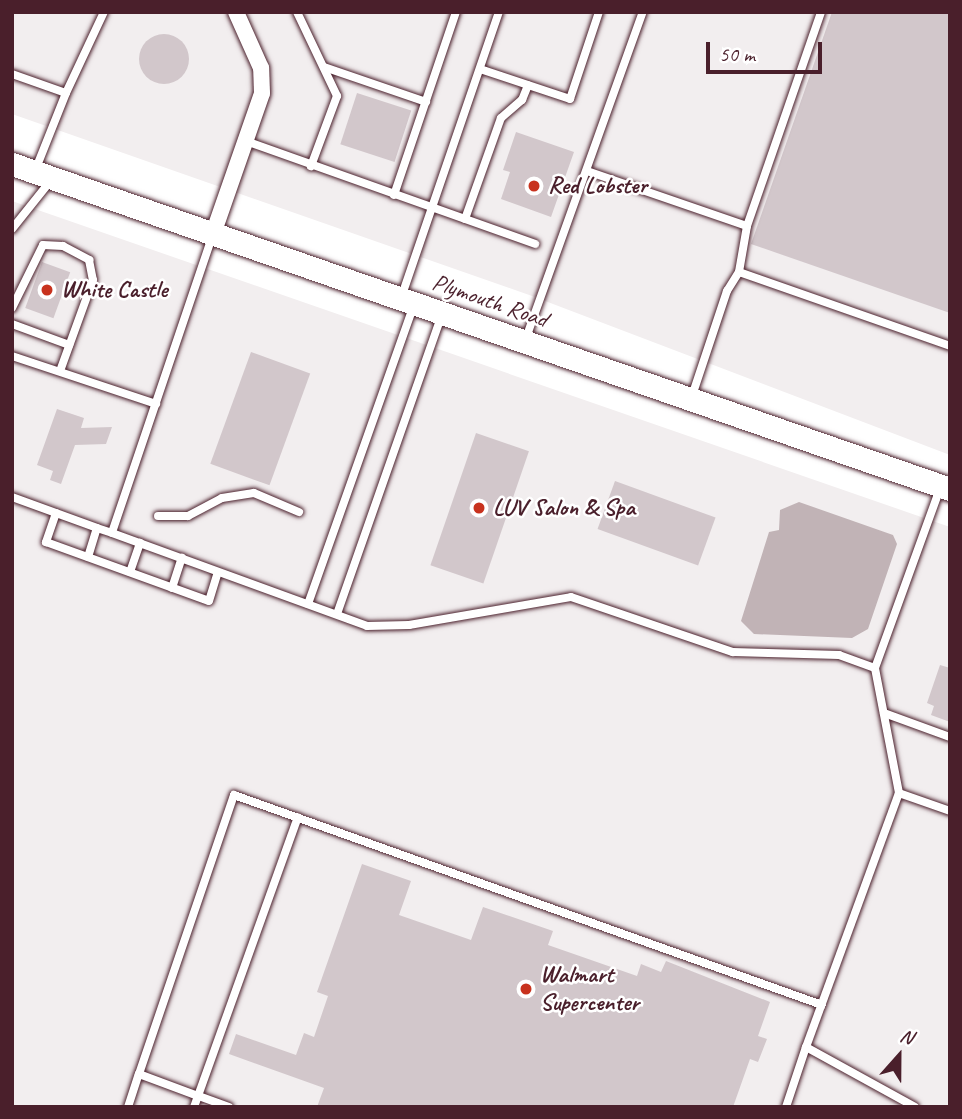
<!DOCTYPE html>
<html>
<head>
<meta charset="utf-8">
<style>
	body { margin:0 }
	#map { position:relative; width:962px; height:1119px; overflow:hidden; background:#fff; font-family:Caveat,sans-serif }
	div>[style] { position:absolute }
	.built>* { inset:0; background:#f2eeef }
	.water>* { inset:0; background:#c1b3b6 }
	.building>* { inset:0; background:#d2c7cb; transform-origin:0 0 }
	.round { border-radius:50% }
	.roads { filter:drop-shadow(0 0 2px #4a1f2b) drop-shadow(0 0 2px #4a1f2b) }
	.lane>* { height:8px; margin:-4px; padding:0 4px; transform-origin:4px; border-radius:4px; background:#fff }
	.street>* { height:16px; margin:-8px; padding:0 8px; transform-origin:8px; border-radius:8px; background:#fff }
	.secondary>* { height:23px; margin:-11.5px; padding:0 11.5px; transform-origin:11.5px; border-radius:11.5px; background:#fff }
	.dots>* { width:19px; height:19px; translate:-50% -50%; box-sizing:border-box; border:4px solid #fff; border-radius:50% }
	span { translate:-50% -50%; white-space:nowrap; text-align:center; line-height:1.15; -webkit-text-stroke:5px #fff; paint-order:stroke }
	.poi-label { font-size:24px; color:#4a1f2b; font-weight:700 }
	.left { translate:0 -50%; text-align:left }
	.street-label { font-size:24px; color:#4a1f2b }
	.frame { position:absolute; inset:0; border:14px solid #4a1f2b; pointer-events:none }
	.north { position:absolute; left:864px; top:1021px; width:70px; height:70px; -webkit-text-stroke:5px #fff; paint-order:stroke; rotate:21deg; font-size:19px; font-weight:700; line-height:28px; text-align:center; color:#4a1f2b }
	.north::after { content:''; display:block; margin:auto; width:24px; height:32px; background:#4a1f2b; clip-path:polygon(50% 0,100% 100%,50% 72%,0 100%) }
	.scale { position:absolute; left:706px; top:42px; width:116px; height:32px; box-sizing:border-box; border:4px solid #4a1f2b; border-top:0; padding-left:9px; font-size:21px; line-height:24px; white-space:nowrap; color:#4a1f2b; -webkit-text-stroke:5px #fff; paint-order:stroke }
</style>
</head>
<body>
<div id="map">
	<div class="built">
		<div style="clip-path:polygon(12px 12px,950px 12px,950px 455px,532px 296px,12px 114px)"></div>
		<div style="clip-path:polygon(12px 201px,950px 527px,950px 1107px,12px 1107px)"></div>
	</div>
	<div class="water">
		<div style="clip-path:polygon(799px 502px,893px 535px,897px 544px,868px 629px,852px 638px,754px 634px,741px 621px,769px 532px,779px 530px,780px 510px)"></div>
	</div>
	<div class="building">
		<div style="clip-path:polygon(832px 12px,950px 12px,950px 313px,751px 244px)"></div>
		<div class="round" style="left:139px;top:34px;width:50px;height:50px"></div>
		<div style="left:357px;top:93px;width:57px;height:54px;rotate:18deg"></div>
		<div style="clip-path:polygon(516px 132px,574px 152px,551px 217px,501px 199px,510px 172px,503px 170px)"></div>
		<div style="left:42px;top:262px;width:30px;height:49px;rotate:20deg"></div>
		<div style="left:251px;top:352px;width:63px;height:119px;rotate:20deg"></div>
		<div style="clip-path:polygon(57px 409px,84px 418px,81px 428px,112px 427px,106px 444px,75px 445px,61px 484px,50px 480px,53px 471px,37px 465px)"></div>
		<div style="left:476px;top:433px;width:56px;height:140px;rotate:19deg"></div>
		<div style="left:615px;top:481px;width:107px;height:51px;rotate:20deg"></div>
		<div style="clip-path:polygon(940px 665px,950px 668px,950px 722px,931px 715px,934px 706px,927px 703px)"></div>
		<div style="clip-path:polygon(362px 864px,411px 881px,399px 915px,471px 940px,483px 907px,553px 931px,548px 945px,637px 976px,641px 964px,661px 972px,666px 961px,770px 1002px,758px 1036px,767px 1039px,758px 1062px,750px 1059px,733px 1107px,317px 1107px,324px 1088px,229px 1054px,236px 1034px,296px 1055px,304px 1033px,314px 1037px,328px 996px,317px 992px)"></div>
	</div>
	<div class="roads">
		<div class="lane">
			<div style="left:297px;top:12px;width:93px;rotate:64.5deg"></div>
			<div style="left:337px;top:96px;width:75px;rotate:110.4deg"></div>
			<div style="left:324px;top:67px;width:108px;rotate:18.9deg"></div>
			<div style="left:480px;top:69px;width:95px;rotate:18.4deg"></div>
			<div style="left:570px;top:99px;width:92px;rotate:-71.6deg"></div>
			<div style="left:12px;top:74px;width:57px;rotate:19.4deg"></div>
			<div style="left:66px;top:93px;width:84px;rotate:111.7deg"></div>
			<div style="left:66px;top:93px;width:89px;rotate:-64.9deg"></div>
			<div style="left:246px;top:141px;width:307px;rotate:19.6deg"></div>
			<div style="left:587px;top:171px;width:169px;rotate:19deg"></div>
			<div style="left:747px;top:226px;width:47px;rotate:99.9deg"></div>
			<div style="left:394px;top:195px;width:193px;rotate:-71.3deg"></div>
			<div style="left:465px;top:219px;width:107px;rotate:-70.4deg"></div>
			<div style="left:501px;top:118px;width:28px;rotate:-41deg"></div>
			<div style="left:522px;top:100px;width:16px;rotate:-68deg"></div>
			<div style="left:747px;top:226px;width:226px;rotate:-70.9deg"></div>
			<div style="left:12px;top:229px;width:64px;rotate:-51.3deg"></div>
			<div style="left:212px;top:237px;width:312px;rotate:108.7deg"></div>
			<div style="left:112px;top:533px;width:271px;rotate:20deg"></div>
			<div style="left:367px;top:626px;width:42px;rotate:-1.4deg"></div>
			<div style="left:409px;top:625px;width:164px;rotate:-9.8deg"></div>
			<div style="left:571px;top:597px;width:171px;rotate:18.8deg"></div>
			<div style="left:733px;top:652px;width:106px;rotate:1.6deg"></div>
			<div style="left:839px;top:655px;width:38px;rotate:20deg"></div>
			<div style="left:401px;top:298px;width:302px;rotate:-71.1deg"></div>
			<div style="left:12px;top:308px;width:70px;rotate:-63.8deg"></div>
			<div style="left:43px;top:245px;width:20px;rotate:3deg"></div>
			<div style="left:63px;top:246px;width:30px;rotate:28deg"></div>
			<div style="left:89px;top:260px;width:20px;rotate:79deg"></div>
			<div style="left:93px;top:280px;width:97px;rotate:109.9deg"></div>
			<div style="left:12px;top:324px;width:61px;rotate:20.2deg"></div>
			<div style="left:526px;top:338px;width:346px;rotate:-70.3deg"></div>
			<div style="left:12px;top:356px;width:152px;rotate:18.4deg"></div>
			<div style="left:692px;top:396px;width:111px;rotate:-71.6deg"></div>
			<div style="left:727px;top:291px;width:22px;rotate:-58deg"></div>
			<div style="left:739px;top:272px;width:224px;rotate:19.3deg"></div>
			<div style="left:12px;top:497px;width:90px;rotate:20deg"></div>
			<div style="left:56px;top:513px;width:31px;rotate:109deg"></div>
			<div style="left:46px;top:542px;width:173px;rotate:19.9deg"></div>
			<div style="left:209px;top:601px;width:30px;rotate:-73deg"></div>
			<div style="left:158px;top:516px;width:30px"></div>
			<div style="left:188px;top:516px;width:38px;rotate:-28deg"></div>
			<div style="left:222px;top:498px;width:32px;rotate:-9deg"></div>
			<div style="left:254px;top:493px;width:49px;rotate:22.9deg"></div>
			<div style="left:88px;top:557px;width:30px;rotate:-73deg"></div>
			<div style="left:97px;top:528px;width:16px;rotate:18deg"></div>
			<div style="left:130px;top:572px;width:31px;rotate:-71deg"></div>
			<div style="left:172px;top:588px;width:32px;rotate:-72deg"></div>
			<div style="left:308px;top:604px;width:317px;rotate:-70.5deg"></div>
			<div style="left:337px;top:614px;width:315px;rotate:-70.7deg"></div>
			<div style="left:884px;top:713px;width:70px;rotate:20deg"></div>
			<div style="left:899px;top:793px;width:127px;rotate:-100.9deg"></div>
			<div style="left:875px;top:668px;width:191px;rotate:-70.1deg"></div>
			<div style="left:806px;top:1047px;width:270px;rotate:-69.9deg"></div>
			<div style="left:899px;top:793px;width:54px;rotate:19.4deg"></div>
			<div style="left:128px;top:1107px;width:35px;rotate:-72deg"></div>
			<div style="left:194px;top:1107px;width:12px;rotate:-70deg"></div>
			<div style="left:198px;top:1096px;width:63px;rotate:-159.6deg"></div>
			<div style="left:139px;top:1074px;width:295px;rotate:-71.2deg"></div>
			<div style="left:234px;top:795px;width:624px;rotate:19.65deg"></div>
			<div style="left:229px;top:1107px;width:33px;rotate:-160deg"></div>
			<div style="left:198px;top:1096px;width:296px;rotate:-70.3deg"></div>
			<div style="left:786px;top:1107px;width:63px;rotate:-71.6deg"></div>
			<div style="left:806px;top:1047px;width:124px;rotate:28.8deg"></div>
		</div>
		<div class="street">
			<div style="left:213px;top:234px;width:149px;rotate:-70.8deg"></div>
			<div style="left:262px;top:93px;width:25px;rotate:-92deg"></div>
			<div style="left:261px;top:68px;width:61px;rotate:-114.1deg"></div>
		</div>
		<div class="secondary">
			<div style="left:12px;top:164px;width:993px;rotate:19.11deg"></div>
		</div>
	</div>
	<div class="dots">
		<div style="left:534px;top:186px;background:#c8321e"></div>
		<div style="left:47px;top:290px;background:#c8321e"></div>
		<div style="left:479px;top:508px;background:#c8321e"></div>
		<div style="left:526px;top:989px;background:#c8321e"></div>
	</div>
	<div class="poi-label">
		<span class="left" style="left:548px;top:186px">Red Lobster</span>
		<span class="left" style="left:61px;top:290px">White Castle</span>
		<span class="left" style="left:493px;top:508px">LUV Salon &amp; Spa</span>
		<span class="left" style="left:540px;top:989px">Walmart<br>Supercenter</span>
	</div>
	<div class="street-label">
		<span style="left:490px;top:301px;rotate:19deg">Plymouth Road</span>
	</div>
	<div class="frame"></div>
	<div class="north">N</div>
	<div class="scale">50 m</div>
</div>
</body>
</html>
